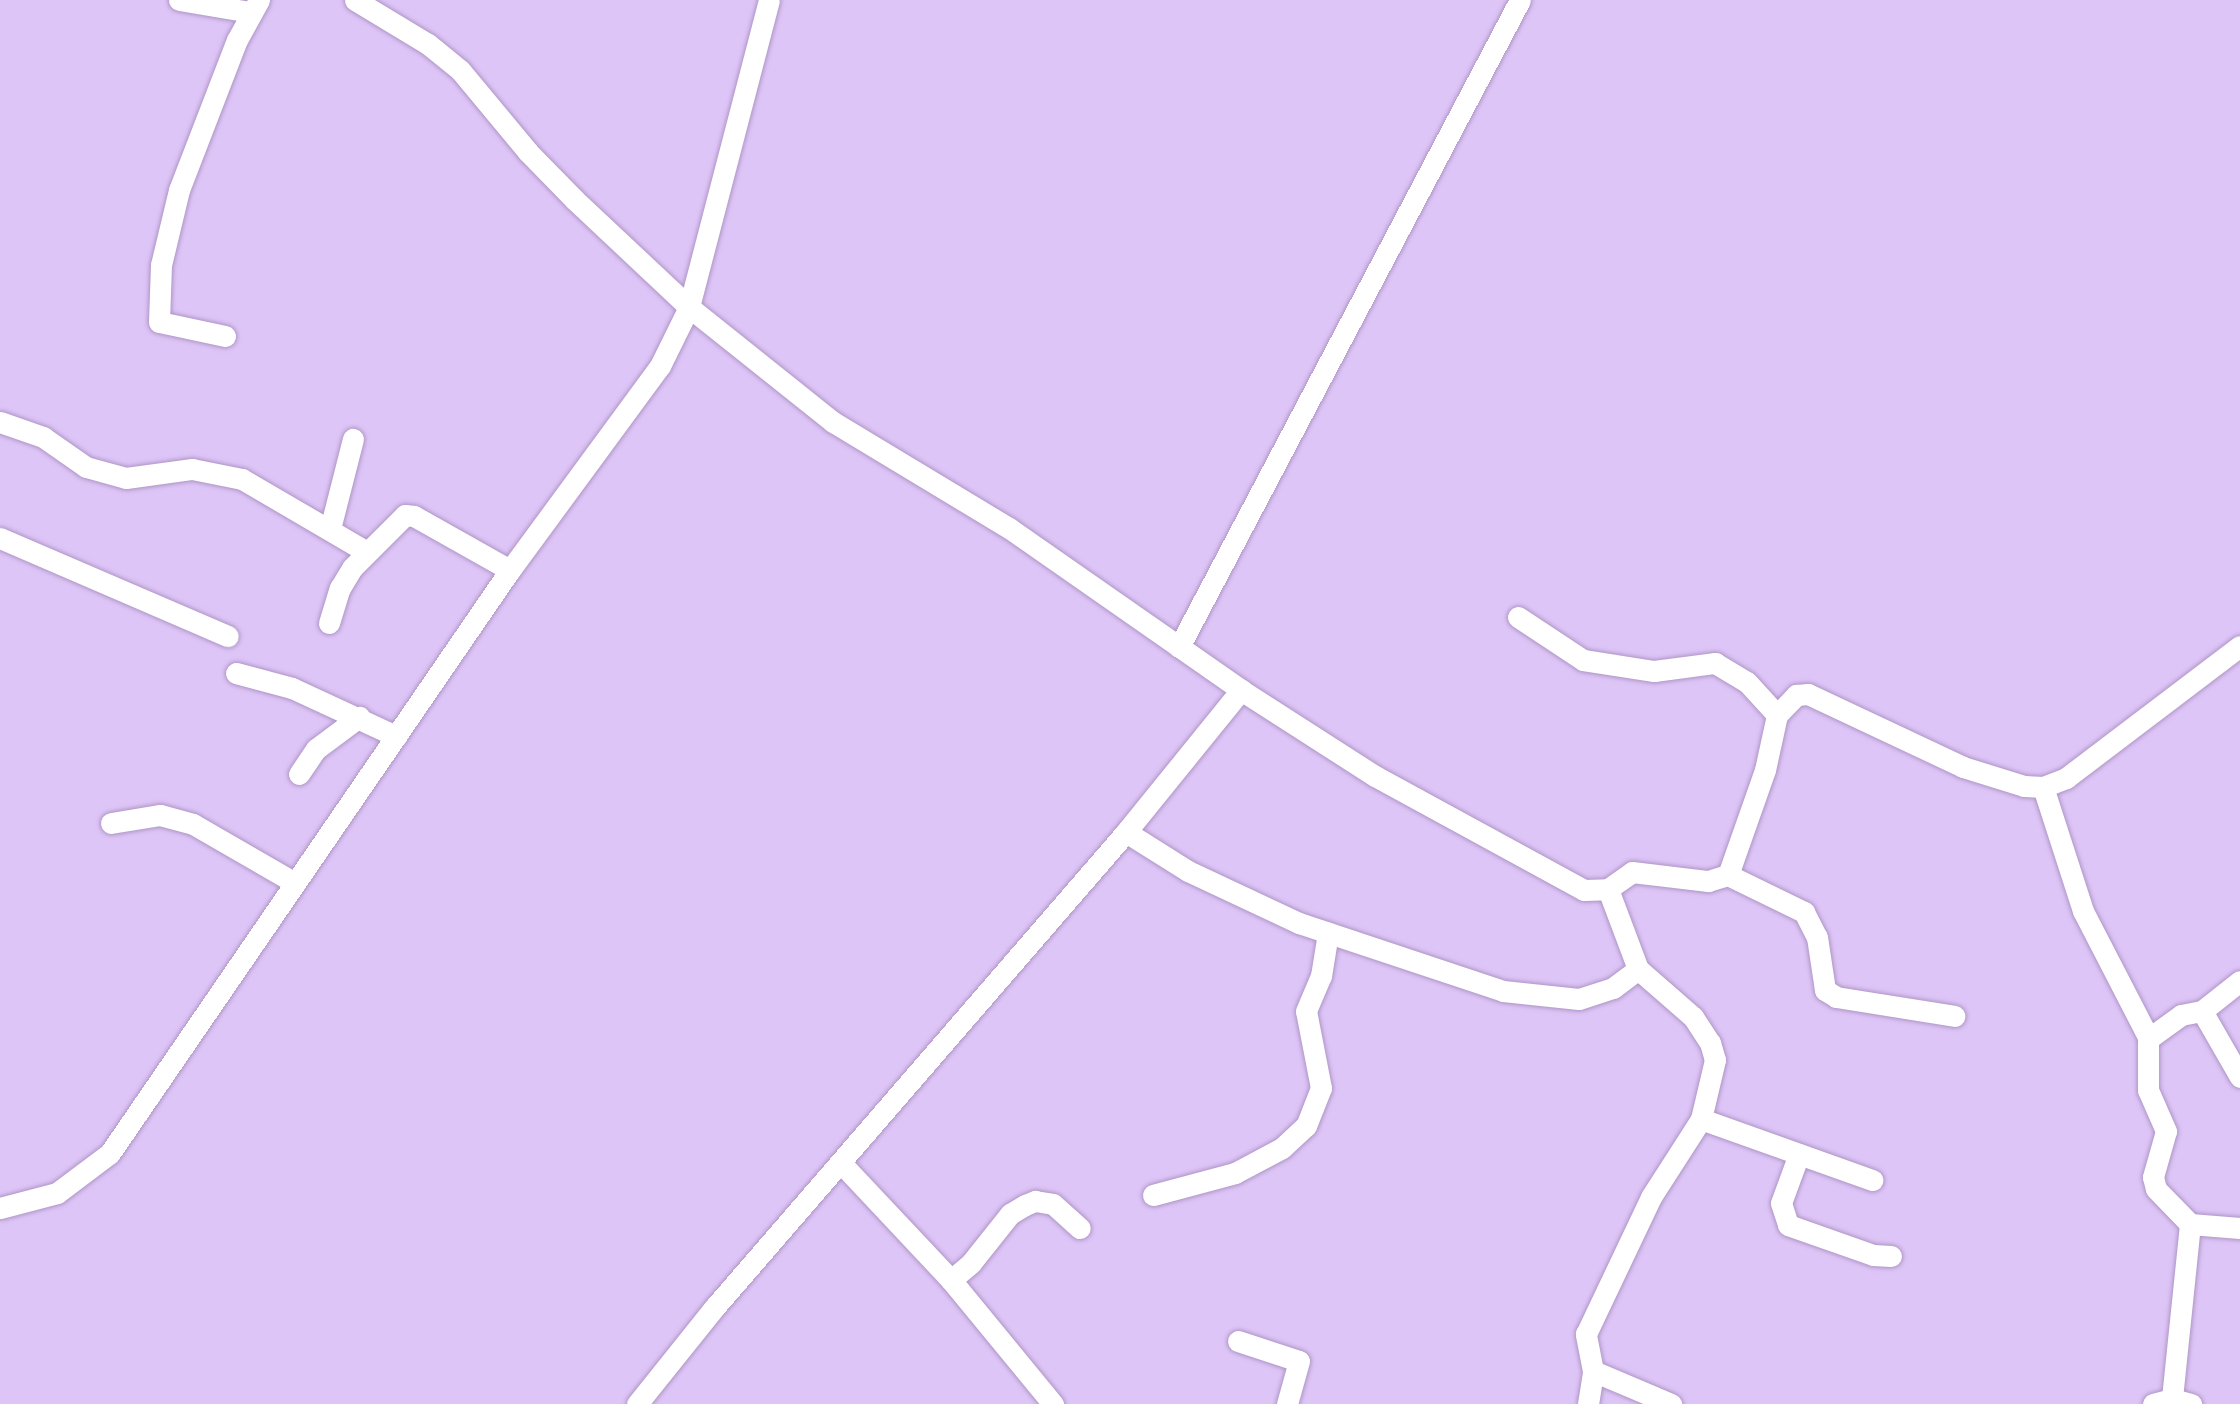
<!DOCTYPE html>
<html>
<head>
<meta charset="utf-8">
<style>
	body { margin:0 }
	#map { position:relative; width:2240px; height:1404px; overflow:hidden; background:#dec5f7; font-family:"DM Sans",sans-serif }
	div>[style] { position:absolute }
	.roads { filter:drop-shadow(0 0 2px #ae96c6) drop-shadow(0 0 2px #ae96c6) }
	.minor>* { height:21px; margin:-10.5px; padding:0 10.5px; transform-origin:10.5px; border-radius:10.5px; background:#fff }
	span { translate:-50% -50%; white-space:nowrap; text-align:center; line-height:1.15; -webkit-text-stroke:6px #f6effe; paint-order:stroke }
</style>
</head>
<body>
<div id="map">
	<div class="roads">
		<div class="minor">
			<div style="left:179px;top:0;width:72px;rotate:9.6deg"></div>
			<div style="left:355px;top:0;width:85px;rotate:31.1deg"></div>
			<div style="left:428px;top:44px;width:41px;rotate:39.1deg"></div>
			<div style="left:460px;top:70px;width:107px;rotate:50.3deg"></div>
			<div style="left:528px;top:152px;width:67px;rotate:45.6deg"></div>
			<div style="left:575px;top:200px;width:156px;rotate:43.2deg"></div>
			<div style="left:689px;top:307px;width:184px;rotate:38.6deg"></div>
			<div style="left:833px;top:422px;width:205px;rotate:31.1deg"></div>
			<div style="left:1009px;top:528px;width:283px;rotate:34.9deg"></div>
			<div style="left:1241px;top:690px;width:159px;rotate:32.7deg"></div>
			<div style="left:1375px;top:776px;width:238px;rotate:28.6deg"></div>
			<div style="left:1584px;top:890px;width:24px;rotate:-2deg"></div>
			<div style="left:1608px;top:889px;width:29px;rotate:-35deg"></div>
			<div style="left:1632px;top:872px;width:77px;rotate:6.8deg"></div>
			<div style="left:1708px;top:881px;width:21px;rotate:-17deg"></div>
			<div style="left:1728px;top:875px;width:111px;rotate:-70.6deg"></div>
			<div style="left:1765px;top:770px;width:56px;rotate:-77.7deg"></div>
			<div style="left:1777px;top:715px;width:28px;rotate:-46deg"></div>
			<div style="left:1796px;top:695px;width:12px;rotate:-5deg"></div>
			<div style="left:1808px;top:694px;width:171px;rotate:25.2deg"></div>
			<div style="left:1963px;top:767px;width:64px;rotate:17.3deg"></div>
			<div style="left:2024px;top:786px;width:19px;rotate:3deg"></div>
			<div style="left:2043px;top:787px;width:25px;rotate:-21deg"></div>
			<div style="left:2066px;top:778px;width:218px;rotate:-37.2deg"></div>
			<div style="left:225px;top:336px;width:67px;rotate:-168deg"></div>
			<div style="left:159px;top:322px;width:57px;rotate:-88deg"></div>
			<div style="left:161px;top:265px;width:77px;rotate:-76.5deg"></div>
			<div style="left:179px;top:190px;width:161px;rotate:-68.9deg"></div>
			<div style="left:237px;top:40px;width:46px;rotate:-61.2deg"></div>
			<div style="left:0;top:422px;width:46px;rotate:19.2deg"></div>
			<div style="left:43px;top:437px;width:52px;rotate:34.9deg"></div>
			<div style="left:86px;top:467px;width:41px;rotate:15.4deg"></div>
			<div style="left:126px;top:478px;width:67px;rotate:-7.8deg"></div>
			<div style="left:192px;top:469px;width:51px;rotate:11.3deg"></div>
			<div style="left:242px;top:479px;width:145px;rotate:30.3deg"></div>
			<div style="left:330px;top:529px;width:93px;rotate:-75.7deg"></div>
			<div style="left:0;top:538px;width:248px;rotate:23.3deg"></div>
			<div style="left:1518px;top:617px;width:78px;rotate:33.5deg"></div>
			<div style="left:1583px;top:660px;width:72px;rotate:8.8deg"></div>
			<div style="left:1654px;top:671px;width:62px;rotate:-7.5deg"></div>
			<div style="left:1715px;top:663px;width:37px;rotate:31deg"></div>
			<div style="left:1747px;top:682px;width:45px;rotate:47.7deg"></div>
			<div style="left:329px;top:623px;width:37px;rotate:-73deg"></div>
			<div style="left:340px;top:588px;width:23px;rotate:-59deg"></div>
			<div style="left:352px;top:568px;width:75px;rotate:-45deg"></div>
			<div style="left:405px;top:515px;width:9px;rotate:6deg"></div>
			<div style="left:414px;top:516px;width:110px;rotate:29.4deg"></div>
			<div style="left:1179px;top:647px;width:731px;rotate:-62.21deg"></div>
			<div style="left:236px;top:673px;width:58px;rotate:15deg"></div>
			<div style="left:292px;top:688px;width:115px;rotate:24.8deg"></div>
			<div style="left:299px;top:774px;width:30px;rotate:-56deg"></div>
			<div style="left:316px;top:749px;width:54px;rotate:-36.7deg"></div>
			<div style="left:2043px;top:787px;width:130px;rotate:72.1deg"></div>
			<div style="left:2083px;top:911px;width:142px;rotate:62.7deg"></div>
			<div style="left:2148px;top:1037px;width:53px;rotate:90deg"></div>
			<div style="left:2148px;top:1090px;width:45px;rotate:66.3deg"></div>
			<div style="left:2166px;top:1131px;width:48px;rotate:105.8deg"></div>
			<div style="left:2153px;top:1177px;width:12px;rotate:76deg"></div>
			<div style="left:2156px;top:1189px;width:49px;rotate:45.8deg"></div>
			<div style="left:2190px;top:1224px;width:176px;rotate:95.9deg"></div>
			<div style="left:111px;top:823px;width:50px;rotate:-9.3deg"></div>
			<div style="left:160px;top:815px;width:34px;rotate:15deg"></div>
			<div style="left:193px;top:824px;width:118px;rotate:30deg"></div>
			<div style="left:1126px;top:832px;width:73px;rotate:32.2deg"></div>
			<div style="left:1188px;top:871px;width:123px;rotate:25.1deg"></div>
			<div style="left:1299px;top:923px;width:215px;rotate:18.4deg"></div>
			<div style="left:1503px;top:991px;width:76px;rotate:6deg"></div>
			<div style="left:1579px;top:999px;width:36px;rotate:-18deg"></div>
			<div style="left:1613px;top:988px;width:31px;rotate:-37deg"></div>
			<div style="left:1728px;top:875px;width:85px;rotate:26deg"></div>
			<div style="left:1804px;top:912px;width:28px;rotate:63deg"></div>
			<div style="left:1817px;top:937px;width:54px;rotate:81.4deg"></div>
			<div style="left:1825px;top:990px;width:13px;rotate:32deg"></div>
			<div style="left:1836px;top:997px;width:120px;rotate:9.1deg"></div>
			<div style="left:2202px;top:1011px;width:76px;rotate:60.1deg"></div>
			<div style="left:2148px;top:1039px;width:41px;rotate:-36deg"></div>
			<div style="left:2181px;top:1015px;width:21px;rotate:-11deg"></div>
			<div style="left:2202px;top:1011px;width:48px;rotate:-38.3deg"></div>
			<div style="left:1701px;top:1119px;width:182px;rotate:19.6deg"></div>
			<div style="left:1799px;top:1154px;width:52px;rotate:110.2deg"></div>
			<div style="left:1781px;top:1203px;width:23px;rotate:72deg"></div>
			<div style="left:1788px;top:1225px;width:90px;rotate:19.4deg"></div>
			<div style="left:1873px;top:1255px;width:18px;rotate:3deg"></div>
			<div style="left:842px;top:1164px;width:159px;rotate:46.8deg"></div>
			<div style="left:951px;top:1280px;width:161px;rotate:50.6deg"></div>
			<div style="left:1153px;top:1195px;width:85px;rotate:-15deg"></div>
			<div style="left:1235px;top:1173px;width:53px;rotate:-28deg"></div>
			<div style="left:1282px;top:1148px;width:33px;rotate:-43deg"></div>
			<div style="left:1306px;top:1126px;width:41px;rotate:-68.5deg"></div>
			<div style="left:1321px;top:1088px;width:78px;rotate:-101deg"></div>
			<div style="left:1306px;top:1011px;width:38px;rotate:-67deg"></div>
			<div style="left:1321px;top:976px;width:44px;rotate:-80.8deg"></div>
			<div style="left:0;top:1208px;width:59px;rotate:-14.7deg"></div>
			<div style="left:57px;top:1193px;width:66px;rotate:-37deg"></div>
			<div style="left:110px;top:1153px;width:707px;rotate:-55.55deg"></div>
			<div style="left:510px;top:570px;width:253px;rotate:-53.7deg"></div>
			<div style="left:660px;top:366px;width:66px;rotate:-63.8deg"></div>
			<div style="left:689px;top:307px;width:317px;rotate:-75.4deg"></div>
			<div style="left:2190px;top:1224px;width:50px;rotate:4.6deg"></div>
			<div style="left:951px;top:1280px;width:26px;rotate:-40deg"></div>
			<div style="left:971px;top:1263px;width:63px;rotate:-51.5deg"></div>
			<div style="left:1010px;top:1214px;width:17px;rotate:-31deg"></div>
			<div style="left:1025px;top:1205px;width:11px;rotate:-22deg"></div>
			<div style="left:1035px;top:1201px;width:18px;rotate:9deg"></div>
			<div style="left:1053px;top:1204px;width:36px;rotate:42deg"></div>
			<div style="left:1238px;top:1341px;width:64px;rotate:18.2deg"></div>
			<div style="left:1299px;top:1361px;width:45px;rotate:105.6deg"></div>
			<div style="left:1593px;top:1371px;width:85px;rotate:22.9deg"></div>
			<div style="left:637px;top:1404px;width:123px;rotate:-51.3deg"></div>
			<div style="left:714px;top:1308px;width:630px;rotate:-49.12deg"></div>
			<div style="left:1126px;top:832px;width:183px;rotate:-51deg"></div>
			<div style="left:1588px;top:1404px;width:33px;rotate:-81deg"></div>
			<div style="left:1593px;top:1371px;width:38px;rotate:-101deg"></div>
			<div style="left:1586px;top:1334px;width:152px;rotate:-64.6deg"></div>
			<div style="left:1651px;top:1197px;width:93px;rotate:-57.3deg"></div>
			<div style="left:1701px;top:1119px;width:61px;rotate:-76.7deg"></div>
			<div style="left:1715px;top:1060px;width:18px;rotate:-106deg"></div>
			<div style="left:1710px;top:1043px;width:31px;rotate:-123deg"></div>
			<div style="left:1693px;top:1017px;width:73px;rotate:-138.9deg"></div>
			<div style="left:1638px;top:969px;width:85px;rotate:-110.6deg"></div>
			<div style="left:2153px;top:1404px;width:20px;rotate:-15deg"></div>
			<div style="left:2172px;top:1399px;width:20px;rotate:15deg"></div>
		</div>
	</div>
</div>
</body>
</html>
